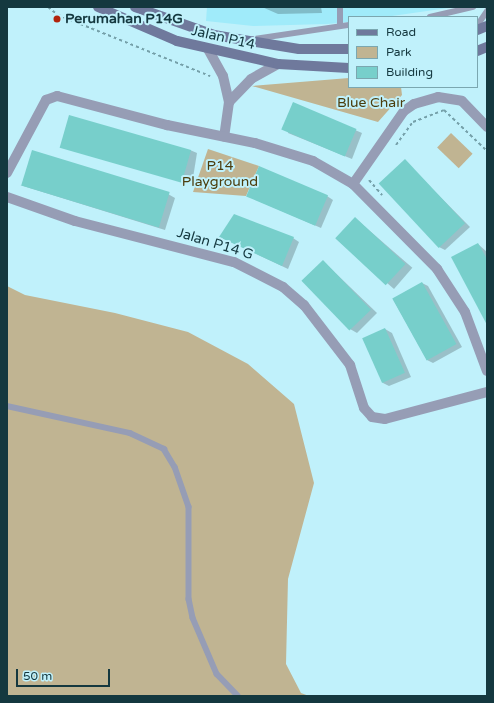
<!DOCTYPE html>
<html>
<head>
<meta charset="utf-8">
<style>
	body { margin:0 }
	#map { position:relative; width:494px; height:703px; overflow:hidden; background:#c0f1fb; font-family:"Varela Round",sans-serif }
	div>[style] { position:absolute }
	.built>* { inset:0; background:#a0ebfa }
	.green>* { inset:0; background:#c0b492; transform-origin:0 0 }
	.shadow>* { inset:0; background:#0003; transform-origin:0 0 }
	.building>* { inset:0; background:#77cfcb; transform-origin:0 0 }
	.path>* { height:2px; margin-top:-1px; transform-origin:0; background:repeating-linear-gradient(90deg,#75a0a9 0 3px,transparent 0 6px) }
	.lane>* { height:5.5px; margin:-2.75px; padding:0 2.75px; transform-origin:2.75px; border-radius:2.75px; background:#969db5 }
	.street>* { height:10px; margin:-5px; padding:0 5px; transform-origin:5px; border-radius:5px; background:#969db5 }
	.secondary>* { height:10px; margin:-5px; padding:0 5px; transform-origin:5px; border-radius:5px; background:#6f799c }
	.dots>* { width:11px; height:11px; translate:-50% -50%; box-sizing:border-box; border:2px solid #c0f1fb; border-radius:50% }
	span { translate:-50% -50%; white-space:nowrap; text-align:center; line-height:1.15; -webkit-text-stroke:4px #c0f1fb; paint-order:stroke }
	.poi-label { font-size:14px; color:#14383f; font-weight:700 }
	.left { translate:0 -50%; text-align:left }
	.street-label { font-size:14px; color:#14383f }
	.park-label { font-size:14px; color:#4b3d0d }
	.frame { position:absolute; inset:0; border:8px solid #14383f; pointer-events:none }
	.legend { position:absolute; left:348px; top:16px; width:130px; height:72px; box-sizing:border-box; background:#c0f1fb; border:1px solid #7ba7b0; margin:0; padding:5px 7px; list-style:none; font-size:12px; color:#14383f }
	.legend li { display:flex; align-items:center; gap:8px; height:20px }
	.legend b { width:20px; border:1px solid #7ba7b0 }
	.scale { position:absolute; left:16px; top:669px; width:94px; height:18px; box-sizing:border-box; border:2px solid #14383f; border-top:0; padding-left:5px; font-size:12px; line-height:14px; white-space:nowrap; color:#14383f; -webkit-text-stroke:3px #c0f1fb; paint-order:stroke }
</style>
</head>
<body>
<div id="map">
	<div class="built">
		<div style="clip-path:polygon(207px 7px,455px 7px,385px 17px,349px 17px,349px 22px,327px 24px,253px 26px,206px 21px)"></div>
	</div>
	<div class="green">
		<div style="clip-path:polygon(349px 78px,349px 87px,401px 87px,402px 95px,378px 122px,252px 86px)"></div>
		<div style="left:451px;top:133px;width:30px;height:20px;rotate:44deg"></div>
		<div style="clip-path:polygon(208px 149px,259px 166px,246px 196px,193px 192px)"></div>
		<div style="clip-path:polygon(7px 286px,25px 295px,115px 313px,188px 332px,248px 364px,294px 404px,314px 483px,288px 579px,286px 664px,301px 693px,309px 696px,7px 696px)"></div>
	</div>
	<div class="shadow">
		<div style="clip-path:polygon(262px 7px,321px 7px,322px 13px,278px 14px)"></div>
		<div style="clip-path:polygon(293px 103px,362px 133px,352px 159px,288px 133px)"></div>
		<div style="clip-path:polygon(60px 147px,190px 150px,197px 153px,192px 184px)"></div>
		<div style="clip-path:polygon(405px 161px,470px 227px,445px 250px,439px 247px)"></div>
		<div style="clip-path:polygon(20px 185px,168px 194px,175px 198px,165px 230px)"></div>
		<div style="clip-path:polygon(247px 196px,327px 196px,333px 200px,321px 228px)"></div>
		<div style="left:355px;top:218px;width:76px;height:28px;rotate:41deg"></div>
		<div style="clip-path:polygon(293px 238px,299px 242px,288px 269px,227px 240px)"></div>
		<div style="clip-path:polygon(478px 244px,487px 252px,487px 323px)"></div>
		<div style="clip-path:polygon(323px 261px,377px 313px,357px 333px,350px 329px)"></div>
		<div style="clip-path:polygon(422px 283px,428px 286px,462px 347px,433px 363px,427px 360px,393px 299px)"></div>
		<div style="clip-path:polygon(385px 329px,392px 333px,411px 377px,389px 386px,383px 383px)"></div>
	</div>
	<div class="building">
		<div style="left:293px;top:102px;width:69px;height:30px;rotate:23deg"></div>
		<div style="left:69px;top:115px;width:127px;height:34px;rotate:16deg"></div>
		<div style="left:32px;top:150px;width:144px;height:37px;rotate:17deg"></div>
		<div style="left:405px;top:159px;width:88px;height:36px;rotate:47deg"></div>
		<div style="left:259px;top:166px;width:75px;height:33px;rotate:23deg"></div>
		<div style="clip-path:polygon(234px 214px,294px 237px,282px 266px,219px 237px)"></div>
		<div style="left:355px;top:217px;width:69px;height:29px;rotate:43deg"></div>
		<div style="clip-path:polygon(478px 243px,487px 259px,487px 325px,451px 257px)"></div>
		<div style="left:323px;top:260px;width:69px;height:30px;rotate:46deg"></div>
		<div style="left:422px;top:282px;width:71px;height:34px;rotate:61deg"></div>
		<div style="left:385px;top:328px;width:49px;height:25px;rotate:66deg"></div>
	</div>
	<div class="path">
		<div style="left:48px;top:7px;width:13px;rotate:39deg"></div>
		<div style="left:58px;top:15px;width:164px;rotate:21.9deg"></div>
		<div style="left:396px;top:145px;width:29px;rotate:-54deg"></div>
		<div style="left:413px;top:122px;width:33px;rotate:-21deg"></div>
		<div style="left:444px;top:110px;width:58px;rotate:43.6deg"></div>
		<div style="left:369px;top:180px;width:20px;rotate:49deg"></div>
	</div>
	<div class="lane">
		<div style="left:430px;top:17px;width:44px;rotate:-13.1deg"></div>
		<div style="left:340px;top:26px;width:19px;rotate:-90deg"></div>
		<div style="left:477px;top:26px;width:18px;rotate:-56deg"></div>
		<div style="left:254px;top:39px;width:96px;rotate:-8.4deg"></div>
		<div style="left:7px;top:406px;width:126px;rotate:12.4deg"></div>
		<div style="left:130px;top:433px;width:38px;rotate:25deg"></div>
		<div style="left:164px;top:449px;width:21px;rotate:59deg"></div>
		<div style="left:175px;top:467px;width:42px;rotate:70.7deg"></div>
		<div style="left:189px;top:507px;width:92px;rotate:90deg"></div>
		<div style="left:189px;top:599px;width:19px;rotate:78deg"></div>
		<div style="left:193px;top:618px;width:61px;rotate:66.8deg"></div>
		<div style="left:217px;top:674px;width:30px;rotate:46deg"></div>
	</div>
	<div class="street">
		<div style="left:208px;top:49px;width:31px;rotate:61deg"></div>
		<div style="left:223px;top:76px;width:27px;rotate:77deg"></div>
		<div style="left:229px;top:102px;width:35px;rotate:98deg"></div>
		<div style="left:229px;top:102px;width:32px;rotate:-46deg"></div>
		<div style="left:251px;top:79px;width:31px;rotate:-29deg"></div>
		<div style="left:7px;top:173px;width:83px;rotate:-61.9deg"></div>
		<div style="left:46px;top:100px;width:12px;rotate:-20deg"></div>
		<div style="left:57px;top:96px;width:114px;rotate:14.8deg"></div>
		<div style="left:167px;top:125px;width:90px;rotate:11.6deg"></div>
		<div style="left:255px;top:143px;width:61px;rotate:17.2deg"></div>
		<div style="left:313px;top:161px;width:46px;rotate:29.9deg"></div>
		<div style="left:353px;top:184px;width:120px;rotate:45.3deg"></div>
		<div style="left:437px;top:269px;width:51px;rotate:56.9deg"></div>
		<div style="left:465px;top:312px;width:63px;rotate:69.6deg"></div>
		<div style="left:353px;top:184px;width:89px;rotate:-55.1deg"></div>
		<div style="left:404px;top:111px;width:12px;rotate:-35deg"></div>
		<div style="left:414px;top:104px;width:25px;rotate:-16deg"></div>
		<div style="left:438px;top:97px;width:24px;rotate:9deg"></div>
		<div style="left:462px;top:101px;width:36px;rotate:46deg"></div>
		<div style="left:7px;top:197px;width:72px;rotate:19.4deg"></div>
		<div style="left:75px;top:221px;width:164px;rotate:14.5deg"></div>
		<div style="left:234px;top:262px;width:55px;rotate:27deg"></div>
		<div style="left:283px;top:287px;width:28px;rotate:41deg"></div>
		<div style="left:304px;top:305px;width:76px;rotate:52.5deg"></div>
		<div style="left:350px;top:365px;width:45px;rotate:72deg"></div>
		<div style="left:364px;top:408px;width:12px;rotate:48deg"></div>
		<div style="left:372px;top:417px;width:13px;rotate:9deg"></div>
		<div style="left:385px;top:419px;width:106px;rotate:-14.8deg"></div>
	</div>
	<div class="secondary">
		<div style="left:98px;top:7px;width:86px;rotate:23.3deg"></div>
		<div style="left:177px;top:41px;width:104px;rotate:12.8deg"></div>
		<div style="left:278px;top:64px;width:71px;rotate:3.2deg"></div>
		<div style="left:135px;top:7px;width:84px;rotate:19.5deg"></div>
		<div style="left:214px;top:35px;width:86px;rotate:9.4deg"></div>
		<div style="left:299px;top:49px;width:50px"></div>
		<div style="left:477px;top:30px;width:11px;rotate:-22deg"></div>
		<div style="left:477px;top:51px;width:11px;rotate:-22deg"></div>
	</div>
	<div class="dots">
		<div style="left:57px;top:19px;background:#b1240c"></div>
	</div>
	<div class="poi-label">
		<span class="left" style="left:65px;top:19px">Perumahan P14G</span>
	</div>
	<div class="street-label">
		<span style="left:223px;top:38px;rotate:13deg">Jalan P14</span>
		<span style="left:215px;top:244px;rotate:17deg">Jalan P14 G</span>
	</div>
	<div class="park-label">
		<span style="left:371px;top:103px">Blue Chair</span>
		<span style="left:220px;top:174px">P14<br>Playground</span>
	</div>
	<div class="frame"></div>
	<ul class="legend">
	<li><b style="height:5px;background:#6f799c"></b>Road</li>
	<li><b style="height:11px;background:#c0b492"></b>Park</li>
	<li><b style="height:11px;background:#77cfcb"></b>Building</li>
	</ul>
	<div class="scale">50 m</div>
</div>
</body>
</html>
